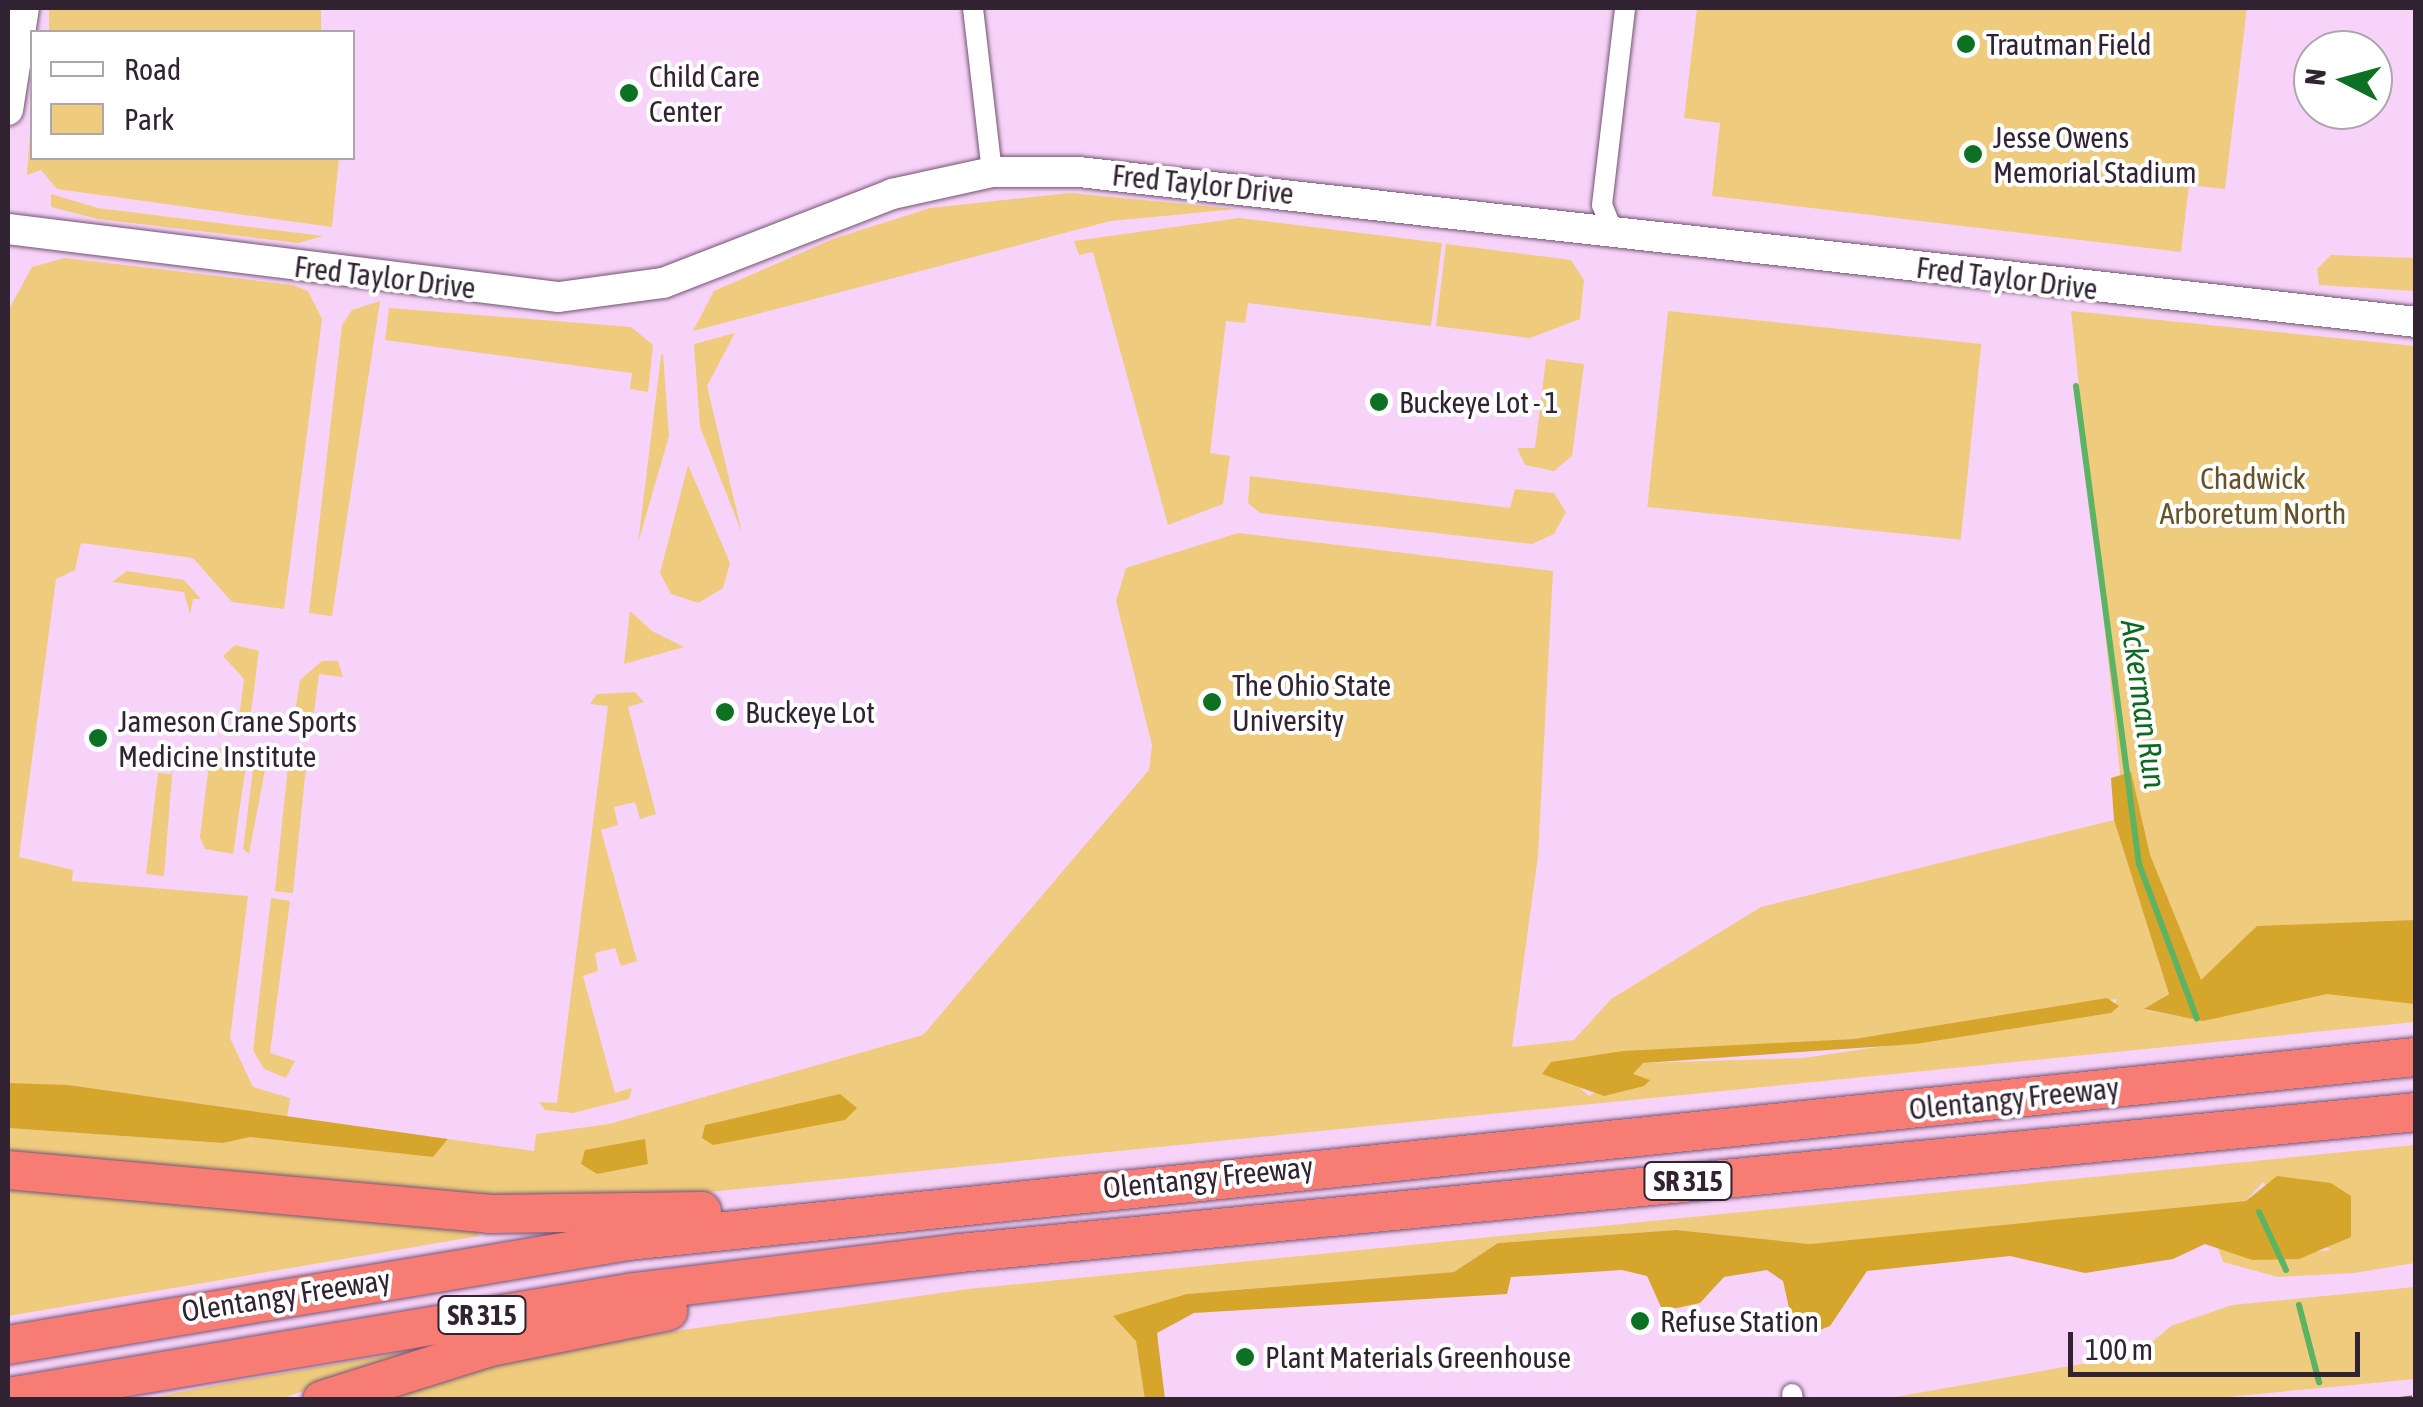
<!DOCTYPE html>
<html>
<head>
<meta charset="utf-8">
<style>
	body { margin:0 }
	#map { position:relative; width:2423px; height:1407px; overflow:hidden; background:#f8d3f9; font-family:"Asap Condensed",sans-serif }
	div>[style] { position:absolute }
	.green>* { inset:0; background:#efcb7d; transform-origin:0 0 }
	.forest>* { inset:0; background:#d5a52c }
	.stream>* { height:6px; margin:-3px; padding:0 3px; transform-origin:3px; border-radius:3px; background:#5db364 }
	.roads { filter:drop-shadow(0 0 2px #725373) drop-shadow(0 0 2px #725373) }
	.street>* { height:20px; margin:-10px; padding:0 10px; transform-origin:10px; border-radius:10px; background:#fff }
	.secondary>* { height:30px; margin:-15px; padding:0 15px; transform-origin:15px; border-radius:15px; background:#fff }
	.highway>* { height:38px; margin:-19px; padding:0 19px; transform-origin:19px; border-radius:19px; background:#f77c74 }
	.rail>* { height:6px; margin-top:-3px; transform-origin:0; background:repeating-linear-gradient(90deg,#6c576c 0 12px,transparent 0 24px) }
	.dots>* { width:28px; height:28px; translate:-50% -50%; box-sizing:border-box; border:5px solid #fff; border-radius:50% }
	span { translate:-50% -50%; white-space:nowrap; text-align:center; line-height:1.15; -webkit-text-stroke:8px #fff; paint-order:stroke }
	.shield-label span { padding:2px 8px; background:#fff; border:2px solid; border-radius:8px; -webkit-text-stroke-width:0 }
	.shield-label { font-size:28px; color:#312331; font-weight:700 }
	.poi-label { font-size:30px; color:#312331 }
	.left { translate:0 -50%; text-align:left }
	.street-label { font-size:30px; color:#312331 }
	.park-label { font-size:30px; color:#675225 }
	.water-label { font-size:32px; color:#0d6a20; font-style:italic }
	.frame { position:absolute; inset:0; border:10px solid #312331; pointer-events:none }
	.legend { position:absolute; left:30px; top:30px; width:325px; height:130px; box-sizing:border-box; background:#fff; border:2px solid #ada7ad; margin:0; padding:12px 18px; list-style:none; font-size:30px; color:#312331 }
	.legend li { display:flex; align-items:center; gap:20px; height:50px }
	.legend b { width:50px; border:2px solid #ada7ad }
	.north { position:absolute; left:2293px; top:30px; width:100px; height:100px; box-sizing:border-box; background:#fff; border:2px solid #ada7ad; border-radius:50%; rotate:276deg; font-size:28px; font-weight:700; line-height:40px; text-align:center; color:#312331 }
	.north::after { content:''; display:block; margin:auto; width:35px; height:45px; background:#0c7122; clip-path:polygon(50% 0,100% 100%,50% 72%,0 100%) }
	.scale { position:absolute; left:2068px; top:1332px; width:292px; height:45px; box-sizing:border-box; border:5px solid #312331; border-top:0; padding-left:12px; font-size:30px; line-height:35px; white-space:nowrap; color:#312331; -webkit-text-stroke:8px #fff; paint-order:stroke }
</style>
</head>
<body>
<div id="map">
	<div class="green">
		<div style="left:49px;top:8px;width:272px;height:24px"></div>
		<div style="clip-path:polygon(1697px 8px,2247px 8px,2225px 189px,2189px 185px,2181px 252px,1712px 196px,1720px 123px,1684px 118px)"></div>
		<div style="clip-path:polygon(32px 105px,32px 158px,339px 158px,332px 227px,57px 189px,41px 170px,27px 175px)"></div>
		<div style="clip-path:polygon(1070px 193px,1237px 209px,1110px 221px,693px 331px,714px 291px,833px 239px,930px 208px)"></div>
		<div style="clip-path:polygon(51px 194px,98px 208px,323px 236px,299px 243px,98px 219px,51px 207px)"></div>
		<div style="clip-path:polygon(1239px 218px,1442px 243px,1431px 326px,1248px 303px,1245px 323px,1226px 321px,1210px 453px,1230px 456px,1223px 504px,1168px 525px,1093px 252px,1079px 255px,1074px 241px)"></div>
		<div style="clip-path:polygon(1446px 244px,1571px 260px,1584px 280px,1580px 319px,1530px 338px,1436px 326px)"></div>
		<div style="clip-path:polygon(2331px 255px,2415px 258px,2415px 291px,2319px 285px,2317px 269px)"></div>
		<div style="clip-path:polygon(65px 258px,293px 285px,308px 291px,322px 319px,284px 609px,232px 602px,193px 558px,81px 543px,75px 570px,56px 579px,19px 857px,73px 870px,72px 881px,248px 896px,230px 1038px,253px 1087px,290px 1098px,287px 1118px,8px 1083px,8px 311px,32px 267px)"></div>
		<div style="clip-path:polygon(380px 301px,332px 616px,309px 613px,342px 325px,352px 310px)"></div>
		<div style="clip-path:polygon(389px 308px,631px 327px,653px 345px,648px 392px,630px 389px,632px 373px,385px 340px)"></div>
		<div style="left:1668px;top:311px;width:315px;height:197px;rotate:6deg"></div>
		<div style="clip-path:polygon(evenodd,2071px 311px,2415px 346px,2415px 1022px,658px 1197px,533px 1200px,8px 1156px,8px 1128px,223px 1143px,250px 1137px,433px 1157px,448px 1139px,534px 1151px,536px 1134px,609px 1124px,923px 1035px,1149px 770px,1152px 745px,1116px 601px,1126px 568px,1238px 533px,1553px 571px,1538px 856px,1512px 1047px,1574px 1040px,1611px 999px,1761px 907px,2114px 820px,2169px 993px,2145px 1010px,2190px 1018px,2122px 792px,2071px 311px,2117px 999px,2111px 1013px,1803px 1058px,1643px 1063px,1589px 1096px,1552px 1062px,1854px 1039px,2117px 999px)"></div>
		<div style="clip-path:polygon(735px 333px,707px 386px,742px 533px,700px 427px,694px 344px)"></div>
		<div style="clip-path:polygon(663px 353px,669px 436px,638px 543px,661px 356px)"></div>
		<div style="clip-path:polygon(1546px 359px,1584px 364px,1572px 456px,1554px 471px,1525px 465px,1517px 448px,1535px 448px)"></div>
		<div style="clip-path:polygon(688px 465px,730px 563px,723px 588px,698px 603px,671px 594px,660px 573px)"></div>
		<div style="clip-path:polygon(1250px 476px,1510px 508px,1515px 489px,1554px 493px,1566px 512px,1554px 534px,1532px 544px,1260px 513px,1248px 503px)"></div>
		<div style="clip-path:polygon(127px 571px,184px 580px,201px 599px,193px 599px,190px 614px,184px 592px,112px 582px)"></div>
		<div style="clip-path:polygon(630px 611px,652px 631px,684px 647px,624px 664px)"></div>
		<div style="clip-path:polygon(235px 645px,259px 651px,249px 727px,238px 725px,244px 679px,223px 656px)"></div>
		<div style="clip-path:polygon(322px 661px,338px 661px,343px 677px,319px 674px,311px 735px,292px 732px,300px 680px)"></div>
		<div style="clip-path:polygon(635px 692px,644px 702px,628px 707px,656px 814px,640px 819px,635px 802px,614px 807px,618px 825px,601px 830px,637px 961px,621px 966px,615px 948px,595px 953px,598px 971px,583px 976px,615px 1093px,632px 1088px,629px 1099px,573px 1113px,545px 1110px,539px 1102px,557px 1103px,608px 706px,590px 704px,597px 694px)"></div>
		<div style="clip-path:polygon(211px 748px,248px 752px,233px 854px,205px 849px,200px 837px)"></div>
		<div style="clip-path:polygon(255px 753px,268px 754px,249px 854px,243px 849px)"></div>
		<div style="left:289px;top:757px;width:18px;height:135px;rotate:6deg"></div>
		<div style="clip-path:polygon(173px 763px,164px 876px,146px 874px,158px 773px,171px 774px)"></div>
		<div style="clip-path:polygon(271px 898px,290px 901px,270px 1053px,295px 1061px,286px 1078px,264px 1069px,253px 1050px)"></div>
		<div style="clip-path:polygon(2415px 1145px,2415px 1263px,2354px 1273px,2278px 1277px,2223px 1262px,2217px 1245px,2252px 1260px,2330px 1250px,2263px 1182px,2246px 1201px,2056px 1222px,1810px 1244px,1676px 1230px,1498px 1243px,1454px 1272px,1187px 1294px,1136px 1341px,1145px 1399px,357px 1400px,565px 1347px,968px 1289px)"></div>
		<div style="clip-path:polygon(8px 1184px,477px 1229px,479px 1236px,8px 1316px)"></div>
		<div style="clip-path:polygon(2415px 1287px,2415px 1379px,2196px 1400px,1884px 1399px,2138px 1354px,2171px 1326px,2232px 1305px)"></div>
		<div style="clip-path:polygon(421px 1349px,281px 1399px,139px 1400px,232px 1382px)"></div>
	</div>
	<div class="forest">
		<div style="clip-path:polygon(2131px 772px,2150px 855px,2201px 980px,2257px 926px,2415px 920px,2415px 1004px,2327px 994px,2203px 1021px,2144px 1009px,2169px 994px,2114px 820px,2111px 778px)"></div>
		<div style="clip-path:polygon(2107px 998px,2119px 1006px,2111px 1013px,1915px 1044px,1643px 1063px,1633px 1074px,1650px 1080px,1644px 1086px,1604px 1096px,1542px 1074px,1551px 1062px,1623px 1051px,1854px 1039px)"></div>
		<div style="clip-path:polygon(8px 1083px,68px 1085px,448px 1139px,433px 1157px,250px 1137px,223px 1143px,8px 1128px)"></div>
		<div style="clip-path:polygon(840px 1094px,857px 1108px,845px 1120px,713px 1145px,702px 1138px,705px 1125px)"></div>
		<div style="clip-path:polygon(645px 1139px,648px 1164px,597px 1174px,581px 1164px,585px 1150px)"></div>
		<div style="clip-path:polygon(2277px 1176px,2331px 1183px,2351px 1196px,2351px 1237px,2299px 1259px,2252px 1260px,2205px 1244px,2173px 1259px,2085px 1273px,2010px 1256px,1867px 1271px,1830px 1326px,1810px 1334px,1794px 1330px,1783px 1281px,1767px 1270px,1724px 1277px,1700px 1303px,1677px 1308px,1661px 1307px,1647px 1276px,1622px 1270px,1511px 1277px,1507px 1294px,1194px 1313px,1157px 1333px,1165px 1399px,1145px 1400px,1136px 1341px,1113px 1316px,1187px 1294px,1454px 1272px,1498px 1243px,1676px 1230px,1810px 1244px,2246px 1201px)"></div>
	</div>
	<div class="stream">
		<div style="left:2076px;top:386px;width:482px;rotate:82.5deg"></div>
		<div style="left:2139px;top:864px;width:165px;rotate:69.5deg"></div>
		<div style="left:2259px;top:1212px;width:64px;rotate:65deg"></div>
		<div style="left:2299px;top:1305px;width:80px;rotate:75.4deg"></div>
	</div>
	<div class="roads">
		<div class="street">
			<div style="left:973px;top:8px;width:165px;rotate:83.4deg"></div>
			<div style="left:1613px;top:232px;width:29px;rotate:-112deg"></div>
			<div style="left:1602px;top:205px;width:198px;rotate:-83.3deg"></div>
			<div style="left:1792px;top:1394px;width:6px;rotate:81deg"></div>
		</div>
		<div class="secondary">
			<div style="left:8px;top:110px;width:103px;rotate:-81.1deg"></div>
			<div style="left:8px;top:229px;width:555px;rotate:7.04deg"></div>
			<div style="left:559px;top:297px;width:105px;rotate:-7.7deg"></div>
			<div style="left:663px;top:283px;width:246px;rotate:-21.2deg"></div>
			<div style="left:892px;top:194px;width:102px;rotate:-12.4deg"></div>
			<div style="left:992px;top:172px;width:87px"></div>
			<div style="left:1079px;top:172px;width:1345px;rotate:6.4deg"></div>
		</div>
		<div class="highway">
			<div style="left:8px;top:1170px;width:482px;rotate:5.2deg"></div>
			<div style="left:488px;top:1214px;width:214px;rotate:-0.8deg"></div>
			<div style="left:8px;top:1345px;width:629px;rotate:-9.52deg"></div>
			<div style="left:628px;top:1241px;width:1797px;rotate:-5.88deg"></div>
			<div style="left:8px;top:1397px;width:635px;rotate:-9.52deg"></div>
			<div style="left:634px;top:1292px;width:328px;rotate:-6.8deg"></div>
			<div style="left:960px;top:1253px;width:1463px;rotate:-5.53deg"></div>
			<div style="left:322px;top:1400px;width:176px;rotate:-17.5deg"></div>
			<div style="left:490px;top:1347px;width:182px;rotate:-11.4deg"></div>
		</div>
	</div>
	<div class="rail">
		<div style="left:2400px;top:1400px;width:16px;rotate:-7deg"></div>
	</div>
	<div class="dots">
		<div style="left:1966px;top:44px;background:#0c7122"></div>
		<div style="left:629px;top:93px;background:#0c7122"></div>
		<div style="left:1973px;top:154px;background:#0c7122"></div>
		<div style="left:1379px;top:402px;background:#0c7122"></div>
		<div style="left:1212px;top:702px;background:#0c7122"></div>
		<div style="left:725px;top:712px;background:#0c7122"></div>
		<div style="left:98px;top:738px;background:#0c7122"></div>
		<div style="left:1640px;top:1321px;background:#0c7122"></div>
		<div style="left:1245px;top:1357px;background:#0c7122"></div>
	</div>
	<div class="shield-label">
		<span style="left:1688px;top:1181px">SR 315</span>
		<span style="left:482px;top:1315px">SR 315</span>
	</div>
	<div class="poi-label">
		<span class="left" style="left:1986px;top:44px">Trautman Field</span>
		<span class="left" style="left:649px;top:93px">Child Care<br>Center</span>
		<span class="left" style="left:1993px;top:154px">Jesse Owens<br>Memorial Stadium</span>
		<span class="left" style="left:1399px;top:402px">Buckeye Lot - 1</span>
		<span class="left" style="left:1232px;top:702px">The Ohio State<br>University</span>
		<span class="left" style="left:745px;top:712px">Buckeye Lot</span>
		<span class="left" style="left:118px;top:738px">Jameson Crane Sports<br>Medicine Institute</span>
		<span class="left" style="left:1660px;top:1321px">Refuse Station</span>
		<span class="left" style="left:1265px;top:1357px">Plant Materials Greenhouse</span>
	</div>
	<div class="street-label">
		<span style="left:1203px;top:184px;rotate:6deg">Fred Taylor Drive</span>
		<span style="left:385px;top:277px;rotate:7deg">Fred Taylor Drive</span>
		<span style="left:2007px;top:278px;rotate:7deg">Fred Taylor Drive</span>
		<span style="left:2014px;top:1098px;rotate:-6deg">Olentangy Freeway</span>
		<span style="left:1208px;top:1177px;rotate:-6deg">Olentangy Freeway</span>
		<span style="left:286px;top:1295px;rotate:-9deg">Olentangy Freeway</span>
	</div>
	<div class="park-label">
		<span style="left:2253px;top:495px">Chadwick<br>Arboretum North</span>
	</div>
	<div class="water-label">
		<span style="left:2143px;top:704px;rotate:82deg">Ackerman Run</span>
	</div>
	<div class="frame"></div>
	<ul class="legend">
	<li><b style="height:12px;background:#fff"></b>Road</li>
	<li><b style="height:28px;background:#efcb7d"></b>Park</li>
	</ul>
	<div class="north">N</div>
	<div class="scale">100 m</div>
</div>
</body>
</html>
